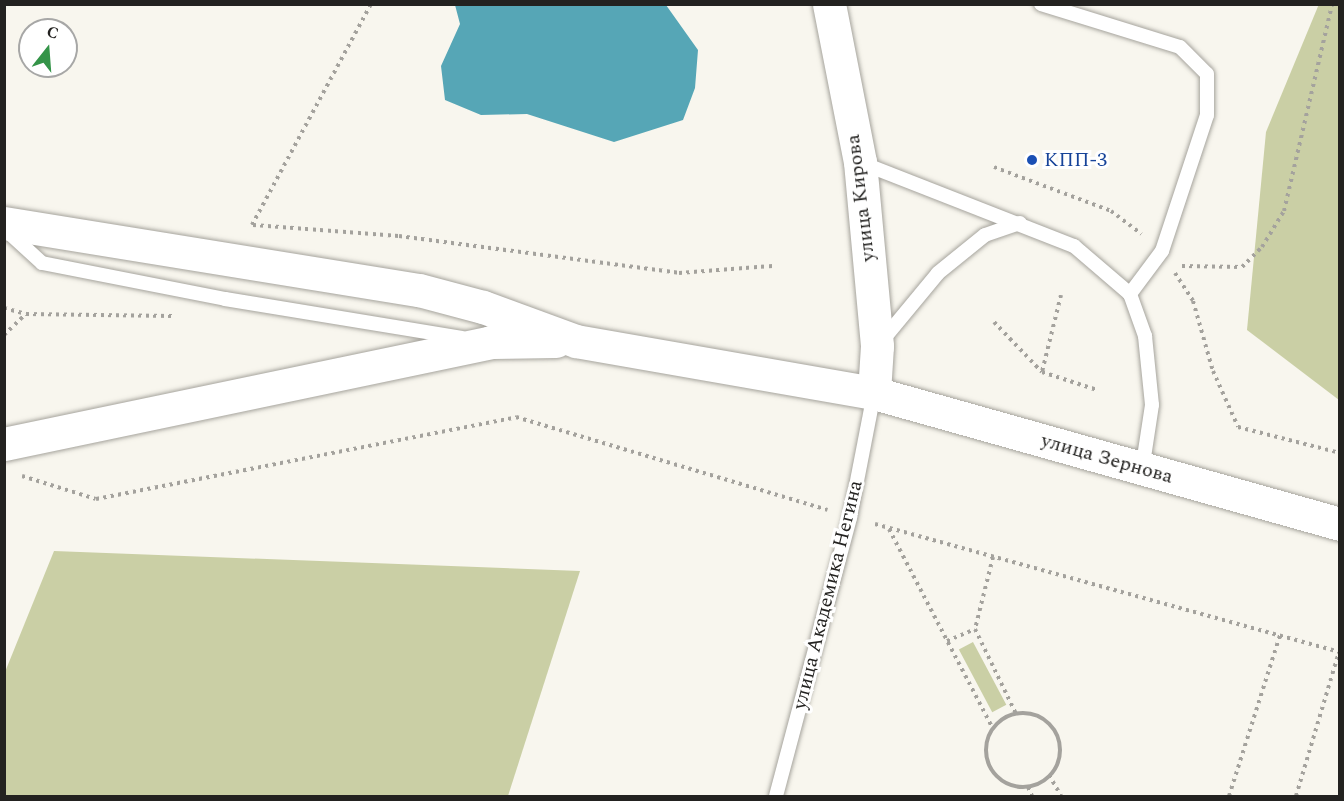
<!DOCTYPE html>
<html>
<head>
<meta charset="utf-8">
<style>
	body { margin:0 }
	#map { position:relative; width:1344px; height:801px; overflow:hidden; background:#f8f6ee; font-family:Spectral,serif }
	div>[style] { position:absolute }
	.green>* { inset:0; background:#cacfa5; transform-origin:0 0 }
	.water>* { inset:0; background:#56a6b6 }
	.path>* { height:4px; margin-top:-2px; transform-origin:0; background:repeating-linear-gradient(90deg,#a4a29d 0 3px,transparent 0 7.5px) }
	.path>.ring { margin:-2px; padding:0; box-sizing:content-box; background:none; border:4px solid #a4a29d; border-radius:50% }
	.roads { filter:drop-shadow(0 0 2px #a6a49d) drop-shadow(0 0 2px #a6a49d) }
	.lane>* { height:14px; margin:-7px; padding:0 7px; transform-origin:7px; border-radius:7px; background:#fff }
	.secondary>* { height:33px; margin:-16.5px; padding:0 16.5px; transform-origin:16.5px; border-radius:16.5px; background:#fff }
	.dots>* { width:16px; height:16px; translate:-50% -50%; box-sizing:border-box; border:3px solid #fff; border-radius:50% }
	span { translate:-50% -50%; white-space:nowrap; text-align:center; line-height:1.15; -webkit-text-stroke:6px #fff; paint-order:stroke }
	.transit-label { font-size:20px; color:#164399 }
	.left { translate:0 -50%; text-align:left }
	.street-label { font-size:20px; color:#232220 }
	.frame { position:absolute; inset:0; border:6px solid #232220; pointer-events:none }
	.north { position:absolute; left:18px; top:18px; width:60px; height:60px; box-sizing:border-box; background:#fff; border:2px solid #a7a7a6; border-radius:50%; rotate:17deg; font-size:16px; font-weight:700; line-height:24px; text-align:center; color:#232220 }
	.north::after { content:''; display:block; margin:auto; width:21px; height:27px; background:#349448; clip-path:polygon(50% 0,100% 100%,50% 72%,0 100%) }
</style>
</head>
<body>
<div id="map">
	<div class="green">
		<div style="clip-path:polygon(1319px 4px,1339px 5px,1339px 400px,1247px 330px,1266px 132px)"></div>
		<div style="clip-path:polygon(54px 551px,580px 571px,508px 796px,5px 796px,5px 672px)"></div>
		<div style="left:973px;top:642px;width:71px;height:16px;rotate:62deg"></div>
	</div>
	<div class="water">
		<div style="clip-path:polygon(455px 5px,666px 5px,698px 50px,695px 88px,683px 120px,614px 142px,527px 114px,481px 115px,445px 100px,441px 66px,460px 24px)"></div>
	</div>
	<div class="path">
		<div style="left:994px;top:167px;width:125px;rotate:20.6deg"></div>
		<div style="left:1111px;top:211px;width:38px;rotate:37deg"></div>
		<div style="left:252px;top:225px;width:251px;rotate:-61.7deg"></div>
		<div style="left:253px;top:225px;width:146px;rotate:4.3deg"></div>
		<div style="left:399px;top:236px;width:282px;rotate:7.5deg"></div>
		<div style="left:679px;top:273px;width:94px;rotate:-4.3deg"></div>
		<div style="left:1182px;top:266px;width:60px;rotate:1deg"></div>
		<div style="left:1242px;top:267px;width:28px;rotate:-45deg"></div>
		<div style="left:1262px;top:247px;width:42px;rotate:-58.6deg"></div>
		<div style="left:1284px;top:211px;width:212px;rotate:-76.9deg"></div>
		<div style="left:1175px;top:273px;width:33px;rotate:57deg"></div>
		<div style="left:1193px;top:301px;width:73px;rotate:74.1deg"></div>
		<div style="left:1213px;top:371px;width:61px;rotate:65.9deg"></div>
		<div style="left:1238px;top:427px;width:105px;rotate:14.3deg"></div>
		<div style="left:1061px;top:295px;width:79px;rotate:103.9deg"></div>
		<div style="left:1042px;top:372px;width:58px;rotate:18.1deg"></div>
		<div style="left:4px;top:308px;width:23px;rotate:15deg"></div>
		<div style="left:994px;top:322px;width:69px;rotate:46.2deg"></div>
		<div style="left:4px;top:335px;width:30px;rotate:-44deg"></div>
		<div style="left:26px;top:314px;width:146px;rotate:0.8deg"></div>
		<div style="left:22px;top:476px;width:77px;rotate:17.3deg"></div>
		<div style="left:96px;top:499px;width:428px;rotate:-11deg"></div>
		<div style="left:516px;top:417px;width:325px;rotate:16.6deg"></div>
		<div style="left:875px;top:524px;width:482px;rotate:15.4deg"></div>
		<div style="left:889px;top:529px;width:225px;rotate:62.5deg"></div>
		<div style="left:993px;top:557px;width:74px;rotate:104deg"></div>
		<div style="left:975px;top:629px;width:94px;rotate:64.2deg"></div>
		<div style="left:947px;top:641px;width:30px;rotate:-23deg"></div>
		<div class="ring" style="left:986px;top:713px;width:70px;height:70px"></div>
		<div style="left:1049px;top:775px;width:24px;rotate:60deg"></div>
		<div style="left:1028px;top:787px;width:10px;rotate:66deg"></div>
		<div style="left:1229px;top:796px;width:169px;rotate:-72.4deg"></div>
		<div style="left:1296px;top:796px;width:150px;rotate:-73.4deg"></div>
	</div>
	<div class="roads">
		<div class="lane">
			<div style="left:1041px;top:4px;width:145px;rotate:17.2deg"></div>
			<div style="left:1180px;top:47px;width:38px;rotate:45deg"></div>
			<div style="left:1207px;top:74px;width:41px;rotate:90deg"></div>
			<div style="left:1207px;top:115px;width:143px;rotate:108.3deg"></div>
			<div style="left:1162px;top:251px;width:54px;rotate:126.7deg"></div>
			<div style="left:862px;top:163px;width:228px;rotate:21.4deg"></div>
			<div style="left:1074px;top:246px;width:74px;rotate:40.6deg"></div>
			<div style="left:1130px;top:294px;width:45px;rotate:70.3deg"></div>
			<div style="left:1145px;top:336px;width:69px;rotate:84.2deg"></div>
			<div style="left:1152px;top:405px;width:66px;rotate:98.7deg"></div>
			<div style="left:6px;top:230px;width:49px;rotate:42.5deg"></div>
			<div style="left:42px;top:263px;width:187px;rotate:11.1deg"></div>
			<div style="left:225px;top:299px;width:240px;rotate:9.3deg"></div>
			<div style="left:881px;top:342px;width:89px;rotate:-50.4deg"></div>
			<div style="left:938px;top:273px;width:60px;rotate:-39deg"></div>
			<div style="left:985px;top:235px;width:37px;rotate:-19deg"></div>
			<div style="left:776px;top:796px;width:289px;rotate:-75.1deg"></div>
			<div style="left:850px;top:517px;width:126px;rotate:-79deg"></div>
		</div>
		<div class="secondary">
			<div style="left:829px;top:4px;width:161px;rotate:78.9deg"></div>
			<div style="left:860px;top:162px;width:185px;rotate:84.7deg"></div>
			<div style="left:877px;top:346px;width:47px;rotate:93.7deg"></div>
			<div style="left:4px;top:223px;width:420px;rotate:9.2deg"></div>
			<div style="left:419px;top:290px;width:66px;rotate:14.9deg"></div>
			<div style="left:483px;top:307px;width:99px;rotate:20.1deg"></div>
			<div style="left:576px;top:341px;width:303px;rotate:9.9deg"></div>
			<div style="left:874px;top:393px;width:484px;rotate:15.7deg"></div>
			<div style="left:4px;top:444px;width:498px;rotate:-11.8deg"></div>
			<div style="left:491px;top:342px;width:65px;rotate:-0.9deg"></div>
		</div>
	</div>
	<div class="dots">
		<div style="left:1032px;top:160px;background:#1a4fb4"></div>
	</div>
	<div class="transit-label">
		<span class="left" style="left:1044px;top:160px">КПП-3</span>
	</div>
	<div class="street-label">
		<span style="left:861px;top:198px;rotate:-97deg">улица Кирова</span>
		<span style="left:1107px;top:459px;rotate:16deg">улица Зернова</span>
		<span style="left:828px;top:595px;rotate:-76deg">улица Академика Негина</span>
	</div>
	<div class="frame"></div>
	<div class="north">С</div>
</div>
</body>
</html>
